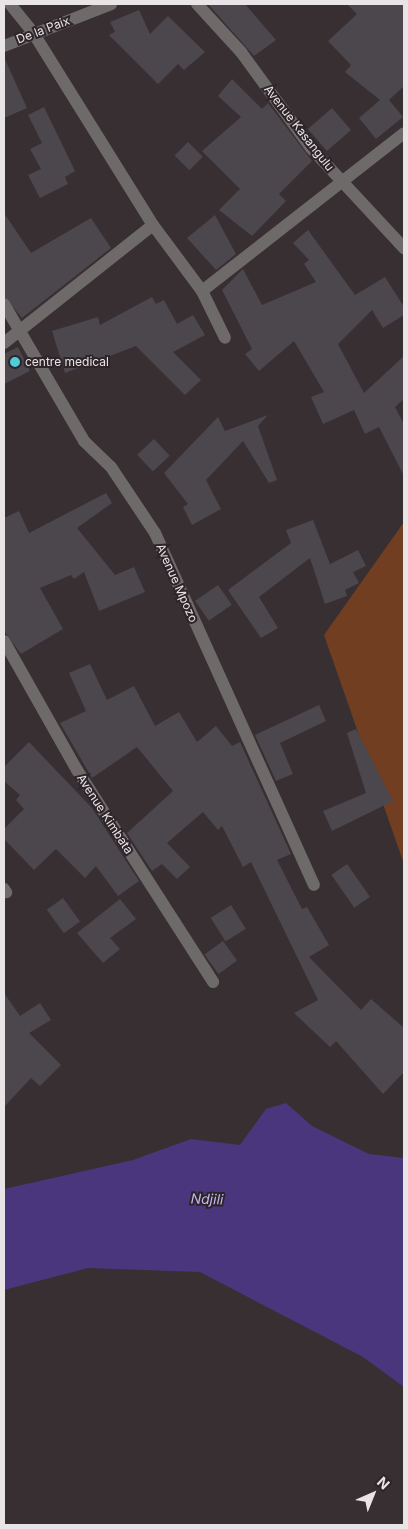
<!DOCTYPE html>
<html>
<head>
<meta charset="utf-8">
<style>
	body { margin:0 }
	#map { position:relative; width:408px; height:1529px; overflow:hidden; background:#382f33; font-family:Inter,sans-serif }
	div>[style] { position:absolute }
	.green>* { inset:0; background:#713e21 }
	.water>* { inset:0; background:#49367c }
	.building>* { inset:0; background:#4c464d; transform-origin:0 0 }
	.minor>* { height:12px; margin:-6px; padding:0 6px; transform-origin:6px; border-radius:6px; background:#6f6a6a }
	.tertiary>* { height:12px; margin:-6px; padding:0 6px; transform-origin:6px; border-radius:6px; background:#6f6a6a }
	.dots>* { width:14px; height:14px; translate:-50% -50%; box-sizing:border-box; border:2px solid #2d2529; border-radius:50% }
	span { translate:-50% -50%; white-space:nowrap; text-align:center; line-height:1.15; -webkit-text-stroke:4px #2d2529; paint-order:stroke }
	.street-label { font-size:12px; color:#e9e4e6 }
	.poi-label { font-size:12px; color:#e9e4e6 }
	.left { translate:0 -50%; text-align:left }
	.water-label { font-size:14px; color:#c2b7f4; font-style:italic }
	.frame { position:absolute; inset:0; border:5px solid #e9e4e6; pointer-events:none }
	.north { position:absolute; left:348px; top:1469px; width:50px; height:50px; -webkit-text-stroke:4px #2d2529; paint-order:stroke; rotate:44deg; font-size:14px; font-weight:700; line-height:20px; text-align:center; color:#e9e4e6 }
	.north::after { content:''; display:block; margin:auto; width:18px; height:22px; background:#e9e4e6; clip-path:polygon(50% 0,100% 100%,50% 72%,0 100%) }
</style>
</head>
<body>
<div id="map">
	<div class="green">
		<div style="clip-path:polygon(404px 522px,404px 864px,324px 635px)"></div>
	</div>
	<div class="water">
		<div style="clip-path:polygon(286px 1103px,312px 1126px,369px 1154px,404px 1158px,404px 1387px,363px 1357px,200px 1272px,88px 1268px,4px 1290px,4px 1189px,133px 1160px,191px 1139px,240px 1145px,266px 1109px)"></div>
	</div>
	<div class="building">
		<div style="clip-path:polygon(208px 4px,245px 4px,276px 40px,254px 56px)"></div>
		<div style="clip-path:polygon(347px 4px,404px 4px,404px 86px,389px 100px,403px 117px,376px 139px,359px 118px,380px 100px,345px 72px,351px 65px,328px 41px,357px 14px)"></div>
		<div style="clip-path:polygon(139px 10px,150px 34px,168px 16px,205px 52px,184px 70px,178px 64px,158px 84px,109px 35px,115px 32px,110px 22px)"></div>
		<div style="clip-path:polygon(4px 57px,27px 108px,4px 118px)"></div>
		<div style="clip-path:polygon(232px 79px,262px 109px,268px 103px,312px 161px,279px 194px,286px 201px,252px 236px,219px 210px,240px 189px,202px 151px,241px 117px,218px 96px)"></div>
		<div style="clip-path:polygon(44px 107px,75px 171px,65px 177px,68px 184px,40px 198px,28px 175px,41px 169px,30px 149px,42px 143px,28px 115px)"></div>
		<div style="left:332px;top:108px;width:29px;height:32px;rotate:49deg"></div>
		<div style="left:188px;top:142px;width:21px;height:19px;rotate:45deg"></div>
		<div style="clip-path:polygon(4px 213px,31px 253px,91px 218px,111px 248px,22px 318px,4px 296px)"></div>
		<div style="clip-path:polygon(215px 215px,236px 254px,216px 270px,187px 238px)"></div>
		<div style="clip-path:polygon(308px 230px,355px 295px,385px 277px,404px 307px,404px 315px,383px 328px,372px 310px,338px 344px,364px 393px,404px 356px,404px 399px,395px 407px,404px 424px,404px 476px,379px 427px,365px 434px,354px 410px,323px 424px,311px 397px,324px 392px,294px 341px,259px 371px,245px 354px,252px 349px,222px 290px,243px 269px,262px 305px,316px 282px,304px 264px,309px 260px,293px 243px)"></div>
		<div style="clip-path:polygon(152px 297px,156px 304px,164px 300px,177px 324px,193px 315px,205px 335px,173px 352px,201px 380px,185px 395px,136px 346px,65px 373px,52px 331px,98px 317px,100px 325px)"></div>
		<div style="clip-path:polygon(18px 347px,30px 371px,4px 384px,4px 354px)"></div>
		<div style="clip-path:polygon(268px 415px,258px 426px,277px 480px,269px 483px,243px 441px,206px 480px,221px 509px,192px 525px,183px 507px,188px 504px,164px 473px,218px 417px,225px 431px)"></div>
		<div style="left:154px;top:439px;width:23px;height:23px;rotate:47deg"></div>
		<div style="clip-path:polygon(106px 493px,112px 503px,77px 528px,115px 575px,134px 567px,145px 592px,99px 611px,84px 572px,74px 579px,71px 575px,40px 588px,63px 629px,21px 654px,4px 631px,4px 518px,19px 511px,29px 533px)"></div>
		<div style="clip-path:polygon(313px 520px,330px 564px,358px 550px,366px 566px,353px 572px,359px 583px,345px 590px,347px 596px,325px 604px,310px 558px,259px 597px,278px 628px,261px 638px,228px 590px,291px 543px,286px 530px)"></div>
		<div style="left:218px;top:585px;width:24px;height:28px;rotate:55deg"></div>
		<div style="clip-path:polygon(90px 664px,107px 700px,134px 686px,155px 726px,179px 712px,197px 742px,216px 726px,232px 746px,240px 742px,291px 854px,277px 860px,302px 909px,307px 907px,329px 945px,309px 957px,361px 1010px,371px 999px,404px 1028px,404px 1072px,383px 1094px,336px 1041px,330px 1047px,294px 1013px,318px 1000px,251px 862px,243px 867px,222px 826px,218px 830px,203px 812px,167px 843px,190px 867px,177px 879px,162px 864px,152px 871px,127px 833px,173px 791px,137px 747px,92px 778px,60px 723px,86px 711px,69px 673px)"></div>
		<div style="clip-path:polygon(319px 705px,326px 721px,280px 743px,293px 774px,276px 781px,255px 735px)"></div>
		<div style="clip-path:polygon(356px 729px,393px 801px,332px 831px,323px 811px,366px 793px,347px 733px)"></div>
		<div style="clip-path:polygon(29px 742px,92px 808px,139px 881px,118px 896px,96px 866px,85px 878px,56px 849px,34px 870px,4px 839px,4px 829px,24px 809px,16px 800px,20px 795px,4px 781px,4px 767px)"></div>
		<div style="left:347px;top:864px;width:40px;height:19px;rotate:55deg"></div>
		<div style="left:63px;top:898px;width:29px;height:20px;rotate:54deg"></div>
		<div style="clip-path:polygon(120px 899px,136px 919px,110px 938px,120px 949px,103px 963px,77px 933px)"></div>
		<div style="left:231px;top:905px;width:28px;height:24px;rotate:58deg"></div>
		<div style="left:223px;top:941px;width:24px;height:23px;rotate:54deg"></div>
		<div style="clip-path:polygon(4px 993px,20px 1016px,40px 1003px,51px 1020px,29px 1033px,61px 1065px,40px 1086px,31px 1078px,4px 1107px)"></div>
	</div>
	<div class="minor">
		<div style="left:10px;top:4px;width:38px;rotate:51deg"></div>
		<div style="left:34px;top:34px;width:225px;rotate:58.1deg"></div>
		<div style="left:153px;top:225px;width:82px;rotate:53.4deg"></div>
		<div style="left:202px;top:291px;width:52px;rotate:63.9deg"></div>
		<div style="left:197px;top:4px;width:65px;rotate:47.5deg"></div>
		<div style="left:241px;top:52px;width:119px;rotate:53.9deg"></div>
		<div style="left:311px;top:148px;width:137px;rotate:47.1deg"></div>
		<div style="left:202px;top:291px;width:256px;rotate:-38deg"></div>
		<div style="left:4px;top:304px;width:159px;rotate:59.7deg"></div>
		<div style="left:84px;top:441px;width:37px;rotate:44deg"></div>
		<div style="left:111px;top:467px;width:79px;rotate:56.3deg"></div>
		<div style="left:155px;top:533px;width:386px;rotate:65.7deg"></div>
		<div style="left:4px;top:343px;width:190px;rotate:-38.4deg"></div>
		<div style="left:4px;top:641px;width:148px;rotate:60.5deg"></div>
		<div style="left:77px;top:770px;width:252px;rotate:57.3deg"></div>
		<div style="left:4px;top:889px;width:4px;rotate:56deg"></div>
	</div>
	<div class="tertiary">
		<div style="left:4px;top:46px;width:115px;rotate:-21.4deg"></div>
	</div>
	<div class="dots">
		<div style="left:15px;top:362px;background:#52cbd9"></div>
	</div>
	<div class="street-label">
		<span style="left:43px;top:30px;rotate:-21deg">De la Paix</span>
		<span style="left:299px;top:128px;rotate:52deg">Avenue Kasangulu</span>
		<span style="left:177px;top:583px;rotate:66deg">Avenue Mpozo</span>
		<span style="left:105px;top:814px;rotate:57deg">Avenue Kimbata</span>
	</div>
	<div class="poi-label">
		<span class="left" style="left:25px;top:362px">centre medical</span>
	</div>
	<div class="water-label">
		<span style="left:207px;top:1199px;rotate:2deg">Ndjili</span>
	</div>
	<div class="frame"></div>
	<div class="north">N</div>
</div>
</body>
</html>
